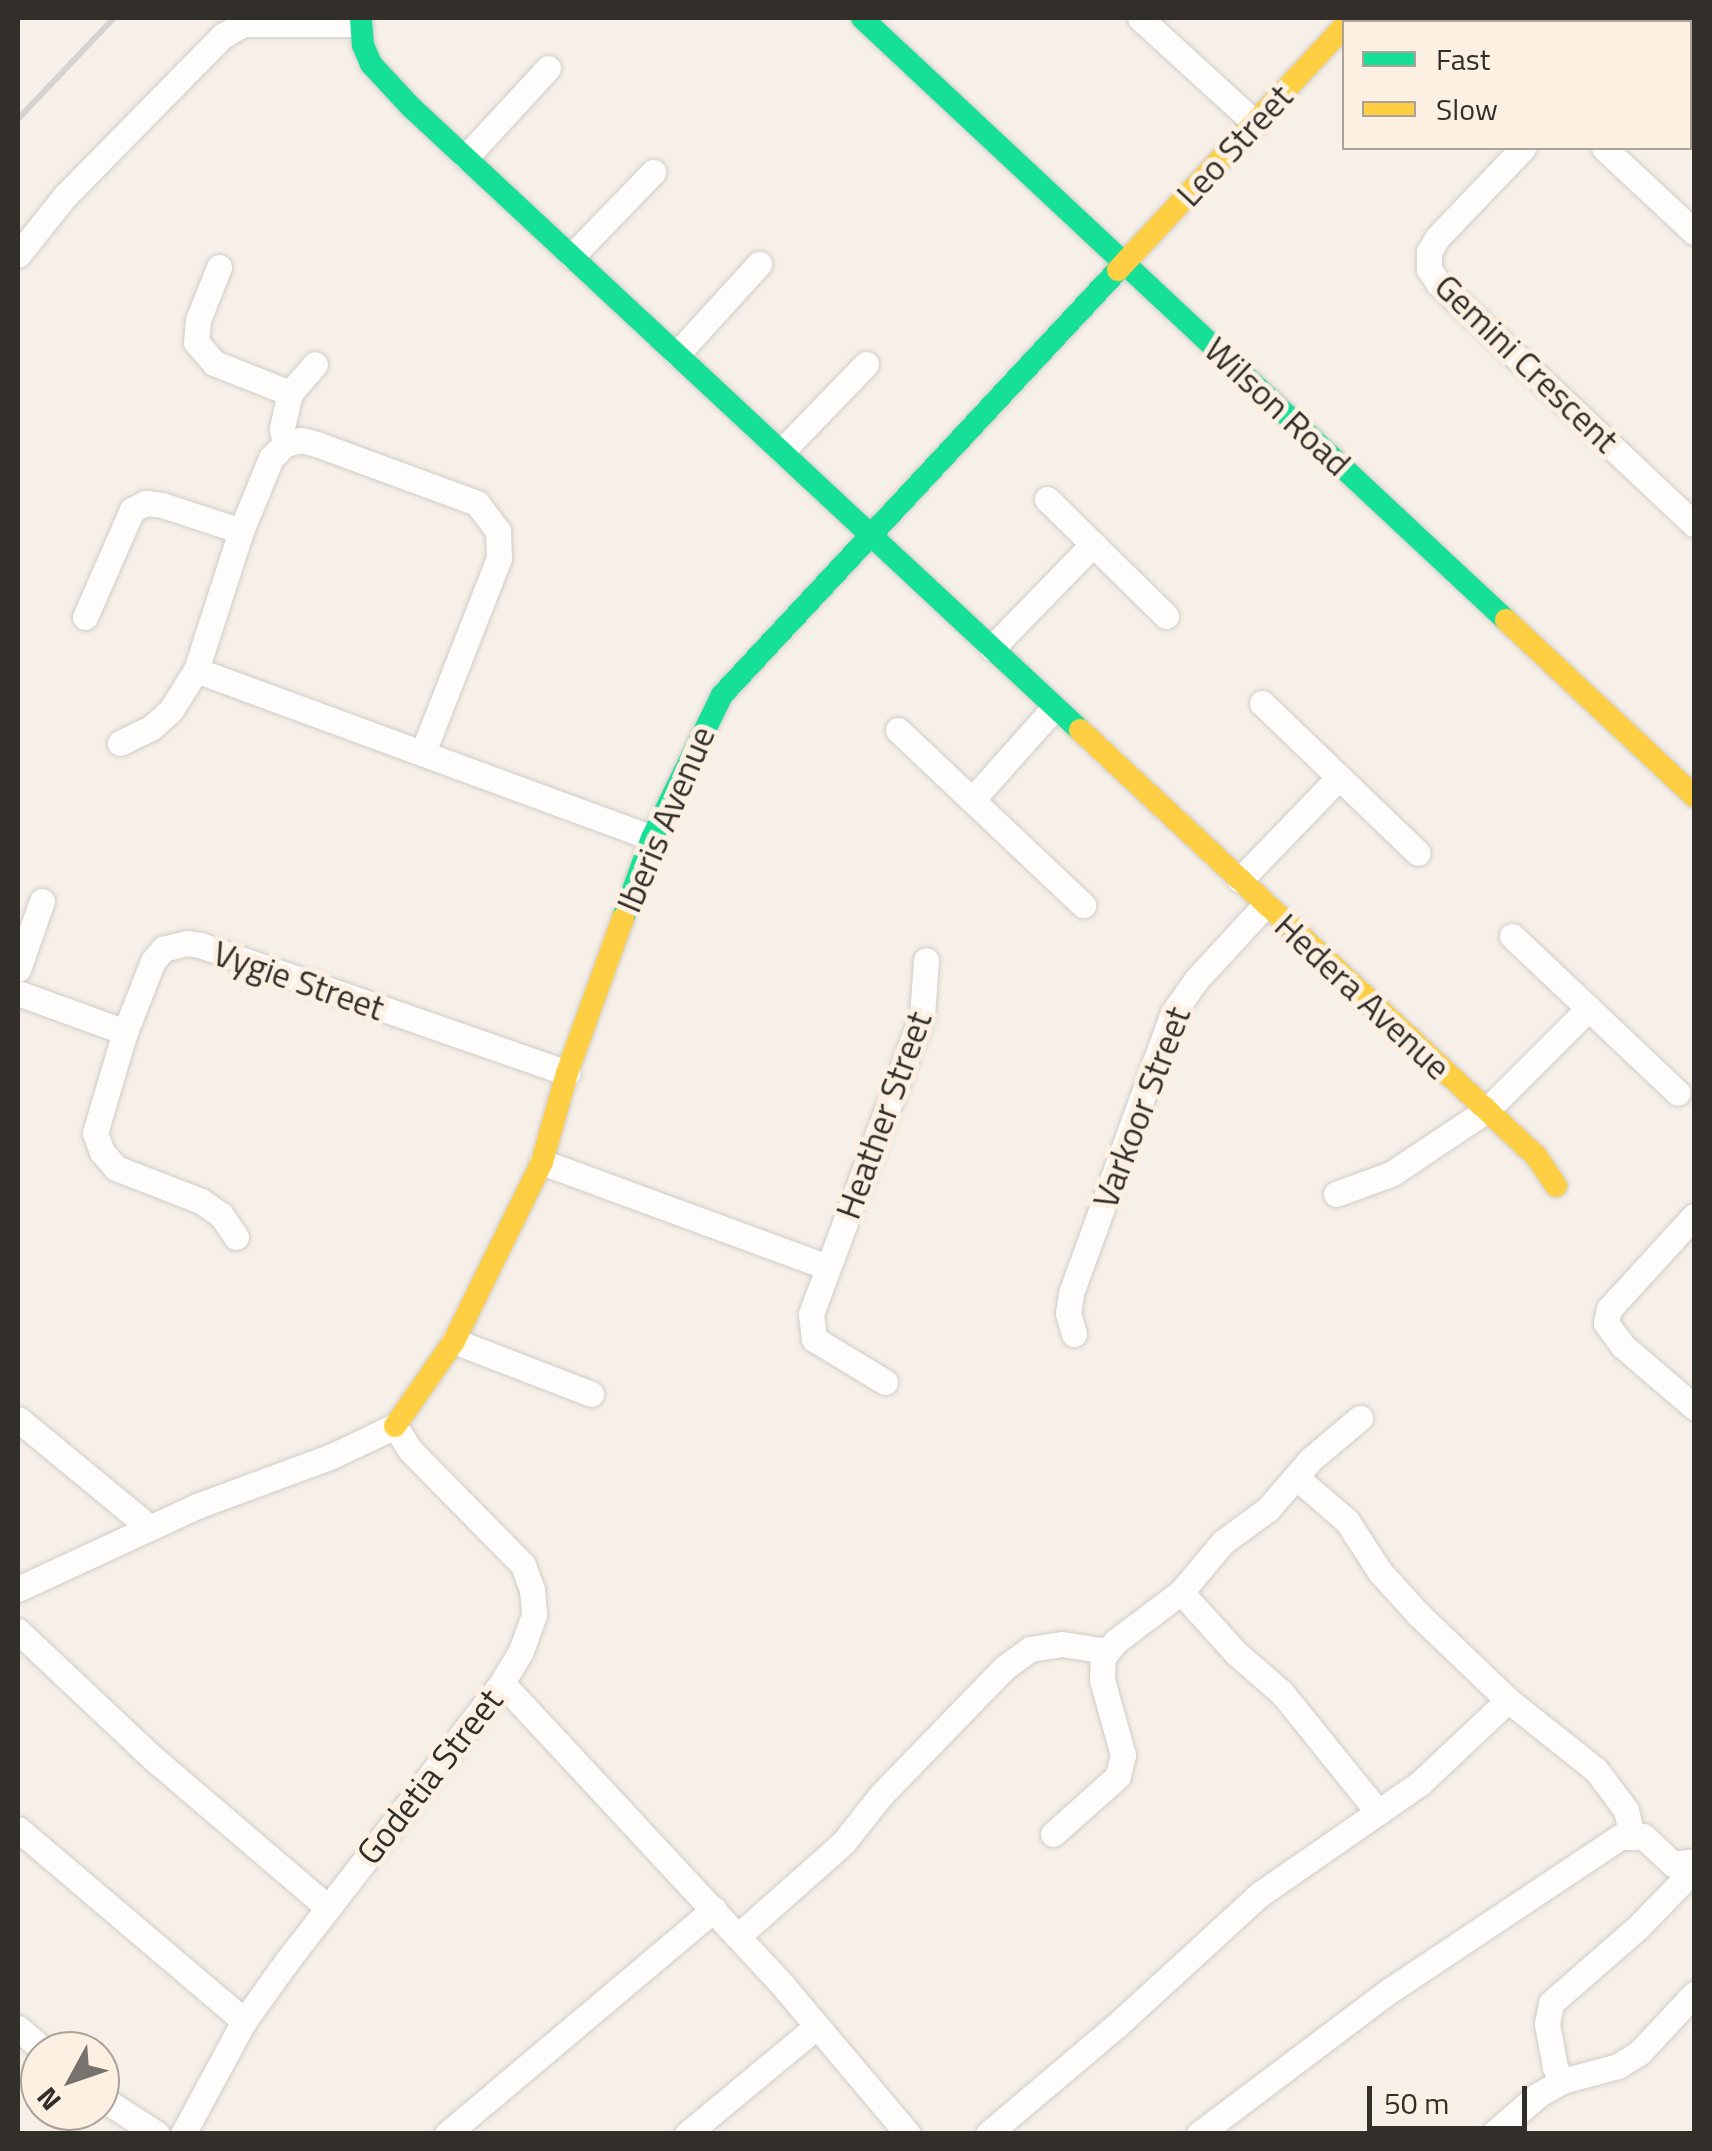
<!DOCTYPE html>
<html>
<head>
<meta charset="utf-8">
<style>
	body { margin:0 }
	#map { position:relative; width:1712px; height:2151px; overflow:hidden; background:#f6f0e9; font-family:"Titillium Web",sans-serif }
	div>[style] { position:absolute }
	.roads { filter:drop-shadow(0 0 2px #d0ccc6) drop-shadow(0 0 2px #d0ccc6) }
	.street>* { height:25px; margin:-12.5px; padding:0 12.5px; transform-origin:12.5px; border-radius:12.5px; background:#fefdfc }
	.fast>* { height:22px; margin:-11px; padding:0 11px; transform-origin:11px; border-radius:11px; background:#16e098 }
	.slow>* { height:22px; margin:-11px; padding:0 11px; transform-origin:11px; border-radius:11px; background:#ffcf43 }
	.rail>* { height:6px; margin:-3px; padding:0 3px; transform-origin:3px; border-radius:3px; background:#d5d3d1 }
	span { translate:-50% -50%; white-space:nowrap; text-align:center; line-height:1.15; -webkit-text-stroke:10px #fcf0e3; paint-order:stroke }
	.street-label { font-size:35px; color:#322e29 }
	.frame { position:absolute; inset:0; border:20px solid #322e29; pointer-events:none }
	.legend { position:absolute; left:1342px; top:20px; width:350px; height:130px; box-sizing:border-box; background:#fcf0e3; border:2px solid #aba299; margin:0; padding:12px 18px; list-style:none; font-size:30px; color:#322e29 }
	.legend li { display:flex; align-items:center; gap:20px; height:50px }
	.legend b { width:50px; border:2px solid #aba299 }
	.north { position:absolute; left:20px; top:2031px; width:100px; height:100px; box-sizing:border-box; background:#fcf0e3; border:2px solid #aba299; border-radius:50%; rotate:230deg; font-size:28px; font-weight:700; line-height:40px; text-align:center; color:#322e29 }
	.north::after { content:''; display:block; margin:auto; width:35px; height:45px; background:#77726c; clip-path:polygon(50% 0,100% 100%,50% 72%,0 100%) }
	.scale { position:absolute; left:1367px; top:2086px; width:160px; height:45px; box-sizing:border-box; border:5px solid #322e29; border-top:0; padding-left:12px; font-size:30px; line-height:35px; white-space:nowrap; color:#322e29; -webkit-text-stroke:8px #fcf0e3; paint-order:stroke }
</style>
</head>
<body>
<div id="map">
	<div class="roads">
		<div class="street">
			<div style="left:1140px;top:18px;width:156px;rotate:42.4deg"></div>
			<div style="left:1523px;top:148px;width:124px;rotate:133.7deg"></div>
			<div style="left:1437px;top:238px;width:16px;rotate:120deg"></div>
			<div style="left:1429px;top:252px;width:17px;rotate:90deg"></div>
			<div style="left:1429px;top:269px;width:17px;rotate:57deg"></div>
			<div style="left:1438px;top:283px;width:352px;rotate:43.3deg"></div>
			<div style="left:1604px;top:148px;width:123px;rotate:43deg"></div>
			<div style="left:466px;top:157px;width:121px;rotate:-47.3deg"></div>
			<div style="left:18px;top:255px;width:75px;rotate:-51.5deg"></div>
			<div style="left:65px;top:196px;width:224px;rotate:-45.5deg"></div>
			<div style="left:222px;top:36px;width:25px;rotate:-29deg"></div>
			<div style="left:244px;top:24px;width:116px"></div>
			<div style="left:572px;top:256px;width:117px;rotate:-46deg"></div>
			<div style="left:219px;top:267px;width:57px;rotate:111.6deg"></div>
			<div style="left:198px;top:320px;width:22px;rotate:95deg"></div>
			<div style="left:196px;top:342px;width:28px;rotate:49deg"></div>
			<div style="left:214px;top:363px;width:82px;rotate:21.5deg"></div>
			<div style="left:290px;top:393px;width:37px;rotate:103deg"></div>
			<div style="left:282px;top:429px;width:15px;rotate:79deg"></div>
			<div style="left:677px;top:354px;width:122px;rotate:-47.7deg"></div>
			<div style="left:290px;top:393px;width:38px;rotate:-49deg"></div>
			<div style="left:782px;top:451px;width:121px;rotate:-46deg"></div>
			<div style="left:1047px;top:499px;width:167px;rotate:44.5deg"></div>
			<div style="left:85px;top:617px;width:117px;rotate:-66.3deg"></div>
			<div style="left:132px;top:510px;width:16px;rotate:-27deg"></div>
			<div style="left:146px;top:503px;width:16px;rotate:7deg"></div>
			<div style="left:162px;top:505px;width:83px;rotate:18.2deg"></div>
			<div style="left:992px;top:648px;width:145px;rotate:-45.8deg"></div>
			<div style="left:1262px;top:703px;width:216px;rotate:43.9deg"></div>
			<div style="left:898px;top:730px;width:255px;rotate:43.4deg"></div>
			<div style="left:120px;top:743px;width:34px;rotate:-26deg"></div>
			<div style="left:151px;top:728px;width:27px;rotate:-42deg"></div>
			<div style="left:171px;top:710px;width:47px;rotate:-58deg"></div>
			<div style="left:423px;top:752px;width:208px;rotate:-68.6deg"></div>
			<div style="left:499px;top:558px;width:27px;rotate:-92deg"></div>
			<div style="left:498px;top:531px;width:35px;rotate:-127deg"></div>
			<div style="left:477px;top:503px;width:171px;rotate:-159.8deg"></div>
			<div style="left:317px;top:444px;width:16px;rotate:-166deg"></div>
			<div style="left:301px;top:440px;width:16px;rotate:166deg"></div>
			<div style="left:285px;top:444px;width:20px;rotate:135deg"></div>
			<div style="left:271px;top:458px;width:79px;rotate:112.3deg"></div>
			<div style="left:241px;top:531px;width:146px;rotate:107.9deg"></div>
			<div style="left:196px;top:670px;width:486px;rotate:20.2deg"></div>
			<div style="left:972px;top:800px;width:123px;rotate:-48.3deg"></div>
			<div style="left:1240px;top:880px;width:143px;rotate:-46.1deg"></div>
			<div style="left:1512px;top:936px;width:228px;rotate:43.4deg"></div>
			<div style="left:18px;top:969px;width:72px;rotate:-70.6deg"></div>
			<div style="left:18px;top:993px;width:114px;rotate:20deg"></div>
			<div style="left:542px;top:1162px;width:304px;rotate:20.2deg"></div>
			<div style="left:1336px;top:1194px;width:59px;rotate:-20deg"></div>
			<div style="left:1391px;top:1174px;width:115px;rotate:-33.7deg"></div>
			<div style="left:1487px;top:1110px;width:144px;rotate:-45deg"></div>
			<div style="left:1694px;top:1216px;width:126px;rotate:132.4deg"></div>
			<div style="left:1609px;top:1309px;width:14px;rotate:102deg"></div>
			<div style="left:1606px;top:1323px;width:29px;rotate:54deg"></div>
			<div style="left:1623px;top:1346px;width:94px;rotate:40.7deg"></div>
			<div style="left:236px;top:1237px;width:27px;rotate:-124deg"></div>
			<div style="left:221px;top:1215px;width:24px;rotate:-145deg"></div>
			<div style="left:201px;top:1201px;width:91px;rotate:-158.8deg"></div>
			<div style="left:116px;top:1168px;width:21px;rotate:-131deg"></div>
			<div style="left:102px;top:1152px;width:20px;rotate:-110deg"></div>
			<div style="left:95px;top:1133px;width:105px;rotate:-73.5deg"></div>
			<div style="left:125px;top:1032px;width:76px;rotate:-68.5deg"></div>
			<div style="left:153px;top:961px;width:16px;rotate:-50deg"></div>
			<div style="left:163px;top:949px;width:25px;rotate:-14deg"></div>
			<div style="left:187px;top:943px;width:13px;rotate:9deg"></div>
			<div style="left:200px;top:945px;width:389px;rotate:19.2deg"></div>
			<div style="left:1074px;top:1334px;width:22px;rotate:-106deg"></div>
			<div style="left:1068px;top:1313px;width:20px;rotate:-81deg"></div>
			<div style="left:1071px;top:1293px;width:298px;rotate:-70deg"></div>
			<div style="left:1173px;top:1013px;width:40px;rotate:-55.1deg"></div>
			<div style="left:1196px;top:980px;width:102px;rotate:-47.4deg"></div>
			<div style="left:454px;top:1341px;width:147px;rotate:21.1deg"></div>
			<div style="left:885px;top:1382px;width:83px;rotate:-148.8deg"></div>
			<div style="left:814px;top:1339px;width:25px;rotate:-97deg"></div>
			<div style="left:811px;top:1314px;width:318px;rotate:-69.6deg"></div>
			<div style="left:922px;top:1016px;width:56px;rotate:-85.9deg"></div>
			<div style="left:18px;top:1419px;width:171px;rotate:39.5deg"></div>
			<div style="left:1298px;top:1479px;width:65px;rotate:40.6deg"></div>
			<div style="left:1347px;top:1521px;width:61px;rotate:57.1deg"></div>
			<div style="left:1380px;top:1572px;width:58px;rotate:47.8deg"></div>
			<div style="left:1419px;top:1615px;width:123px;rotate:43.7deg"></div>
			<div style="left:1508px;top:1700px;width:112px;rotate:38.5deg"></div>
			<div style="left:1596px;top:1770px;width:50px;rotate:53.1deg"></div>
			<div style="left:1626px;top:1810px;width:28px;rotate:77deg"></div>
			<div style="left:18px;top:1589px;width:197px;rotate:-24.9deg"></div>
			<div style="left:197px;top:1506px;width:144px;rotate:-20.3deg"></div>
			<div style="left:332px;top:1456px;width:70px;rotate:-25.5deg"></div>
			<div style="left:395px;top:1426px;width:28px;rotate:58deg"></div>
			<div style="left:410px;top:1450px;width:161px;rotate:45.5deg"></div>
			<div style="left:523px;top:1565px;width:27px;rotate:70deg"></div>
			<div style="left:532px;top:1590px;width:25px;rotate:85deg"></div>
			<div style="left:534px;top:1615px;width:38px;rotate:110deg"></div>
			<div style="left:521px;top:1651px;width:37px;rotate:121deg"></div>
			<div style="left:502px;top:1683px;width:351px;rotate:127.7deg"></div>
			<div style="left:287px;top:1961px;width:74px;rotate:125.6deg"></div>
			<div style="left:244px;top:2021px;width:128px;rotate:118.4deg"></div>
			<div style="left:1181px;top:1592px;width:82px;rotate:48deg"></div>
			<div style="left:1236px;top:1653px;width:61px;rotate:41deg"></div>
			<div style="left:1282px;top:1693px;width:153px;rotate:51.1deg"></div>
			<div style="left:18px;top:1631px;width:187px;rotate:43.3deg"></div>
			<div style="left:154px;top:1759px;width:228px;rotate:40.5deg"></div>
			<div style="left:502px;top:1683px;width:416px;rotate:47.1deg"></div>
			<div style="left:785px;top:1988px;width:191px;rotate:49.9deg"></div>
			<div style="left:18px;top:1829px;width:297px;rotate:40.3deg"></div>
			<div style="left:1053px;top:1834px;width:87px;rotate:-41.7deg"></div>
			<div style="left:1118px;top:1776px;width:22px;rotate:-77deg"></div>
			<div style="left:1123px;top:1755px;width:78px;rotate:-105.6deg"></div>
			<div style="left:1102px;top:1680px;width:23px;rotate:-88deg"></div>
			<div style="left:1103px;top:1657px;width:21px;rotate:-51deg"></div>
			<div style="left:1116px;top:1641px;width:81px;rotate:-37deg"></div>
			<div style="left:1181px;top:1592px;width:65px;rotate:-50deg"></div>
			<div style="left:1223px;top:1542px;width:56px;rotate:-36.3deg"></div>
			<div style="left:1268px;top:1509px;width:66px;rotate:-49.3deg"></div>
			<div style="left:1311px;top:1459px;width:64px;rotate:-39.9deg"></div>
			<div style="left:738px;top:1936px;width:140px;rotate:-41.5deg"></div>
			<div style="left:843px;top:1843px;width:61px;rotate:-51.6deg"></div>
			<div style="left:881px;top:1795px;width:177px;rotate:-45.9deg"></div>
			<div style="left:1004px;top:1668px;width:32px;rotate:-36deg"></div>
			<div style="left:1030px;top:1649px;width:32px;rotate:-9deg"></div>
			<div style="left:1062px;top:1644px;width:46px;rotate:8.8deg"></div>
			<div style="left:18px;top:2028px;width:35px;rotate:41deg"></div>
			<div style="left:1562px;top:2081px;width:16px;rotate:-117deg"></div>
			<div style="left:1555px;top:2067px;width:44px;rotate:-100.5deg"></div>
			<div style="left:1547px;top:2024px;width:21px;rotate:-79deg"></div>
			<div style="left:1551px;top:2003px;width:116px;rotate:-41.1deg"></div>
			<div style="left:1638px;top:1927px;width:60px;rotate:-45.7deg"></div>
			<div style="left:1680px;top:1884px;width:23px;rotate:-59deg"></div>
			<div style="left:100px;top:2097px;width:68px;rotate:33deg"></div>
			<div style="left:447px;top:2134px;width:349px;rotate:-40.1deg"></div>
			<div style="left:687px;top:2134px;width:169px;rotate:-39.7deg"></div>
			<div style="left:988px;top:2134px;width:169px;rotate:-40.2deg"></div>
			<div style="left:1117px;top:2025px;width:194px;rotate:-42.5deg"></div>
			<div style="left:1260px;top:1894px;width:193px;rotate:-34.7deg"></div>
			<div style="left:1419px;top:1784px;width:122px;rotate:-43.3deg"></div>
			<div style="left:1199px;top:2134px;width:238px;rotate:-37deg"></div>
			<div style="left:1389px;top:1991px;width:278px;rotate:-33.7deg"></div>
			<div style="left:1620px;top:1837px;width:23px;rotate:-2deg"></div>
			<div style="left:1643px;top:1836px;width:41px;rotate:43deg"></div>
			<div style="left:1673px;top:1864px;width:21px;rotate:-8deg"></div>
			<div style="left:1493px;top:2134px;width:60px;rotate:-40.9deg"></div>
			<div style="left:1538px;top:2095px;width:28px;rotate:-30deg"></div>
			<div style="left:1562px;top:2081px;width:58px;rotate:-15deg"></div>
			<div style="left:1618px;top:2066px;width:26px;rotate:-32deg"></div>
			<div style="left:1640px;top:2052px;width:79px;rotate:-47deg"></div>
		</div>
		<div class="fast">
			<div style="left:361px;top:18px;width:27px;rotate:86deg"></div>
			<div style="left:363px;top:45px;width:21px;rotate:67deg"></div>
			<div style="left:371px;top:64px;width:59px;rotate:47.1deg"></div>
			<div style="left:411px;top:107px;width:914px;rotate:42.96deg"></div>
			<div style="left:862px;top:18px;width:882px;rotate:43.07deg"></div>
			<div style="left:623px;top:918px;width:85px;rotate:-70.1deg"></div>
			<div style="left:652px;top:838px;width:159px;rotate:-63.9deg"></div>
			<div style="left:722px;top:695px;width:581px;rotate:-47.02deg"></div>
		</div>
		<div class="slow">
			<div style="left:1118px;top:270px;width:332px;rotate:-47.1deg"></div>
			<div style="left:1506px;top:620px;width:258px;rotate:43.1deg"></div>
			<div style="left:1080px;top:730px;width:624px;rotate:43.05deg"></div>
			<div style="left:1536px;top:1156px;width:36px;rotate:56deg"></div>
			<div style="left:395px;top:1426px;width:103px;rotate:-55.2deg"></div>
			<div style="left:454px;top:1341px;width:199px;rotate:-63.8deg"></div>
			<div style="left:542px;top:1162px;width:92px;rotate:-74.3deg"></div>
			<div style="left:567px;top:1073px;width:165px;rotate:-70.1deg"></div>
		</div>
	</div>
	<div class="rail">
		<div style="left:18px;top:119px;width:139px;rotate:-46.5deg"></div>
	</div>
	<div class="street-label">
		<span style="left:1234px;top:145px;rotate:-47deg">Leo Street</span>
		<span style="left:1527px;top:363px;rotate:44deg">Gemini Crescent</span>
		<span style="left:1278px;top:406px;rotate:43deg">Wilson Road</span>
		<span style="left:665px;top:819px;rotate:-67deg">Iberis Avenue</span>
		<span style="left:299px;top:980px;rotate:19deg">Vygie Street</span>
		<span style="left:1363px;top:996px;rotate:43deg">Hedera Avenue</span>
		<span style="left:1141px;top:1107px;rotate:-69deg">Varkoor Street</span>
		<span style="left:883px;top:1115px;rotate:-70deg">Heather Street</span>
		<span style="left:429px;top:1776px;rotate:-52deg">Godetia Street</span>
	</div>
	<div class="frame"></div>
	<ul class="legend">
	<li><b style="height:12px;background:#16e098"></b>Fast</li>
	<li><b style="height:12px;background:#ffcf43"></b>Slow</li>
	</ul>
	<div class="north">N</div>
	<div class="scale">50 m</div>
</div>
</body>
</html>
